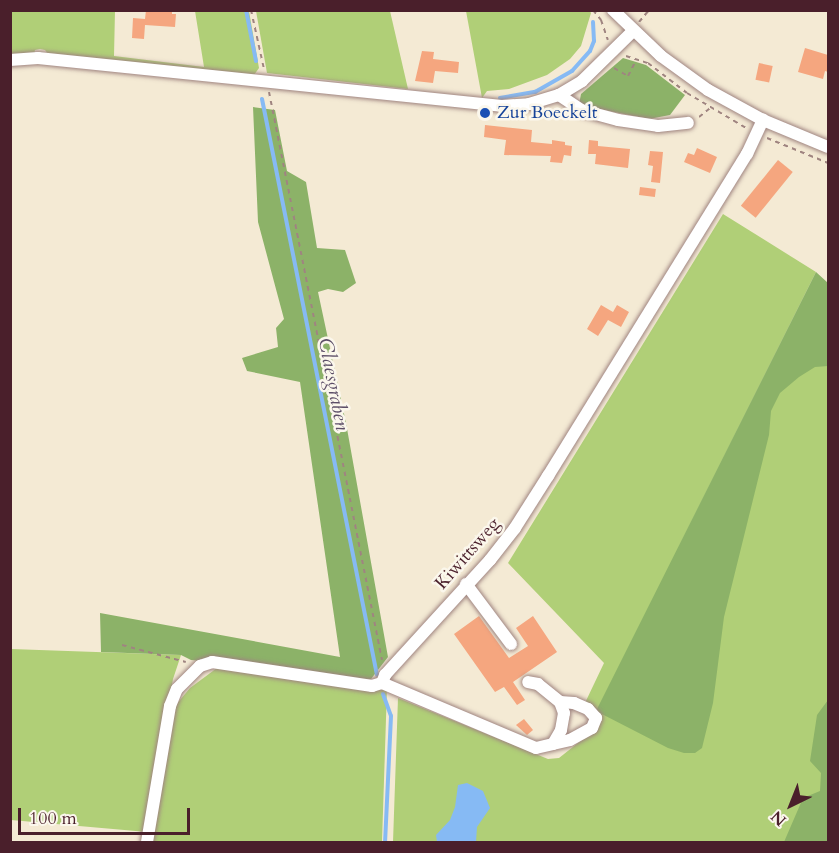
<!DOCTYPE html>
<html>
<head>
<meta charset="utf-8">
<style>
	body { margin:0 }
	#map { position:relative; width:839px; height:853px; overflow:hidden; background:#f4ead4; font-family:Cardo,serif }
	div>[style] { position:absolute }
	.green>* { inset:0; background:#b0cf77 }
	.forest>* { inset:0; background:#8cb268 }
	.water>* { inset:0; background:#86baf4 }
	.stream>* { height:4px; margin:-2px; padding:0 2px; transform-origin:2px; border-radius:2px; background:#86baf4 }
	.building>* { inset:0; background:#f5a67f; transform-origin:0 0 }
	.path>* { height:2px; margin-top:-1px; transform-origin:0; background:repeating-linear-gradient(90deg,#9f8480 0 4.5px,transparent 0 9px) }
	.roads { filter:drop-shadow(0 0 2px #9f8480) drop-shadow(0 0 2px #9f8480) }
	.minor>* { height:12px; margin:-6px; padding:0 6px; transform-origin:6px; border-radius:6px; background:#fff }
	.dots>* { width:16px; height:16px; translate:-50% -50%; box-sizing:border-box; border:3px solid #fbf7ec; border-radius:50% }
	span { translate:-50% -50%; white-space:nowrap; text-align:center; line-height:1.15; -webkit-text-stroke:5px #fbf7ec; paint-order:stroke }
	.transit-label { font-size:18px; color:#164399 }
	.left { translate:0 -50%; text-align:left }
	.street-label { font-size:18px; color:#4a1f2b }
	.water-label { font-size:20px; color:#5c4e67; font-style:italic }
	.frame { position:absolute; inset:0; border:12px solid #4a1f2b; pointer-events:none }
	.north { position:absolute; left:761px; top:775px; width:60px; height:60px; -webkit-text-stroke:4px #fbf7ec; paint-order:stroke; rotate:223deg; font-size:16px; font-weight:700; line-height:24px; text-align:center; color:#4a1f2b }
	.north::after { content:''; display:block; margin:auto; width:21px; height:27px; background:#4a1f2b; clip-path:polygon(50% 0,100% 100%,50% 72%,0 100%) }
	.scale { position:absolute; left:18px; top:808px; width:172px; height:27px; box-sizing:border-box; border:3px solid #4a1f2b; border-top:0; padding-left:8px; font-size:18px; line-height:21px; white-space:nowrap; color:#4a1f2b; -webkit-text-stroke:4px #fbf7ec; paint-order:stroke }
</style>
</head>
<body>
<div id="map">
	<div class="green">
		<div style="clip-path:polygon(589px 10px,591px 13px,581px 46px,570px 59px,547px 75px,509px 89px,487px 91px,482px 98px,466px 11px)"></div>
		<div style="clip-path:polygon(10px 11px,115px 11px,114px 56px,204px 67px,195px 11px,249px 11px,259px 68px,254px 75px,48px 54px,45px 50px,40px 49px,35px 50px,34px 54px,11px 58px)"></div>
		<div style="clip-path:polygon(256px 11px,390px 11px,408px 89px,267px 73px)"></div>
		<div style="clip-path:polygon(723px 214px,816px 272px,597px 711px,787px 364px,828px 357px,828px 842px,393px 842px,398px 698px,548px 759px,559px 758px,583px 739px,596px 712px,584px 705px,604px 663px,508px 563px)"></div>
		<div style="clip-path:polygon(11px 649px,181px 655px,173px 679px,147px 832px,11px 820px)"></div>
		<div style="clip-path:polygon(221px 665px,387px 688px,382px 842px,148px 842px,175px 706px,190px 688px)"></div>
	</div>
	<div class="forest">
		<div style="clip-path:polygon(623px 58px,646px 65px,685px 95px,670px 115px,649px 119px,579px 105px,581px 94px)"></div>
		<div style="clip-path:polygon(253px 107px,275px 110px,287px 171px,306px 182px,317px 248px,345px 250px,356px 283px,343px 292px,328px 289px,318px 292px,346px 423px,388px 657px,371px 679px,350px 681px,262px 666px,191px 660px,181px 655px,101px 652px,100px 613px,340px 657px,300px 382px,247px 371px,242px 358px,278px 347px,276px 328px,284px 319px,258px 222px)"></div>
		<div style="clip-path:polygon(816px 272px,828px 283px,828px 366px,815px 367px,799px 377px,780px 393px,771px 411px,769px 435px,724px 617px,713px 703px,702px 748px,695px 753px,684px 753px,668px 748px,596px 711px)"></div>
		<div style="clip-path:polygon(828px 700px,828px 842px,784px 842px,803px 798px,820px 791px,821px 773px,810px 761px,817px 715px)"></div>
	</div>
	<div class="water">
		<div style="clip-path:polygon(467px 783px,483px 791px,490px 808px,477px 827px,476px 842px,437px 842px,436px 835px,450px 820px,455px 807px,458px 785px)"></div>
	</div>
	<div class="stream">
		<div style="left:246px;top:10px;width:52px;rotate:78.9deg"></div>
		<div style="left:500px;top:98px;width:36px;rotate:-10deg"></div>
		<div style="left:535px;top:92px;width:43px;rotate:-29.6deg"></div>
		<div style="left:572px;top:71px;width:27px;rotate:-48deg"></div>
		<div style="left:590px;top:51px;width:11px;rotate:-68deg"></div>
		<div style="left:594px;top:41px;width:19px;rotate:-93deg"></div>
		<div style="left:262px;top:99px;width:587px;rotate:78.71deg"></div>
		<div style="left:383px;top:694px;width:23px;rotate:70deg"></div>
		<div style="left:391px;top:716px;width:126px;rotate:92.7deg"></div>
	</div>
	<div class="building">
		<div style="clip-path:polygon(146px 10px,172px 10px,172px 14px,176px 14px,175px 27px,145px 25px,144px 39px,132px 38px,133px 18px,145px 19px)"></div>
		<div style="clip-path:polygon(805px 48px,828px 55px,828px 72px,825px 71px,823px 79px,798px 72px)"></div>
		<div style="clip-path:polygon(422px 51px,434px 52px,433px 59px,459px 62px,458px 73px,435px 71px,433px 83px,415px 81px)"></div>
		<div style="left:759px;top:63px;width:14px;height:17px;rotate:12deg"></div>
		<div style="clip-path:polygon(485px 125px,532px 130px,531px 142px,552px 144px,552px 140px,565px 142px,565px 145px,572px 146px,571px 156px,564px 155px,562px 163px,550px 162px,551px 156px,504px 155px,506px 140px,484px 137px)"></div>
		<div style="clip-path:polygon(589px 140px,598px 141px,598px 146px,630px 149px,628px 168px,595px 164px,596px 154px,588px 154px)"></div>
		<div style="clip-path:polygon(697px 148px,717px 157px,710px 173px,684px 162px,688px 153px,694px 155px)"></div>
		<div style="clip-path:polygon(650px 151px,663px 152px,660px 183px,651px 182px,653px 166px,648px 165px)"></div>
		<div style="left:778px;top:160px;width:19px;height:59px;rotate:39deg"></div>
		<div style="left:640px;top:187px;width:16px;height:8px;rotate:7deg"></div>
		<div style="clip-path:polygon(601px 305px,613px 312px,617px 305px,629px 312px,621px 327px,608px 320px,598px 336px,587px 329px)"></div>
		<div style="clip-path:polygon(479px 616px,509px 658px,528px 646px,516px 628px,533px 616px,557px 652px,513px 682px,525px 700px,517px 705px,504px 687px,495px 692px,454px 634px)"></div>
		<div style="clip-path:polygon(524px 719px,533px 730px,527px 735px,516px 725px)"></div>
	</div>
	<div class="path">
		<div style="left:251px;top:10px;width:60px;rotate:77.6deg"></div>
		<div style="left:593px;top:10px;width:13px;rotate:51deg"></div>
		<div style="left:601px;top:20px;width:21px;rotate:71deg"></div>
		<div style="left:639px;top:22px;width:16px;rotate:-50deg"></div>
		<div style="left:626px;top:56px;width:23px;rotate:18deg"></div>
		<div style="left:648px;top:63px;width:49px;rotate:37.6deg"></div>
		<div style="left:687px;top:93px;width:69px;rotate:30.7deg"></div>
		<div style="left:614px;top:68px;width:16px;rotate:30deg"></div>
		<div style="left:628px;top:76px;width:18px;rotate:-63deg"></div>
		<div style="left:269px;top:92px;width:579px;rotate:78.75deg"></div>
		<div style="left:699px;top:117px;width:14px;rotate:-39deg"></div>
		<div style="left:767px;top:138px;width:66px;rotate:22.3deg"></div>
		<div style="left:122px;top:645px;width:66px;rotate:14.9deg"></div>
	</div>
	<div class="roads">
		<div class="minor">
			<div style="left:613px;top:10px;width:66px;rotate:43.8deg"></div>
			<div style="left:661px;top:56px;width:58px;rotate:35.9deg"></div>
			<div style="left:708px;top:90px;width:63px;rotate:28.6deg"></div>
			<div style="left:763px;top:120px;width:70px;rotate:22.6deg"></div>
			<div style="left:10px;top:60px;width:28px;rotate:-4deg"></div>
			<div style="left:38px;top:58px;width:466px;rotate:5.9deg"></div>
			<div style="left:502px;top:106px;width:27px;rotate:-4deg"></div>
			<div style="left:529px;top:104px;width:31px;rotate:-17deg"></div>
			<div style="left:559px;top:95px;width:27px;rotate:-31deg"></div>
			<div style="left:582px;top:81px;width:71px;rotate:-44.4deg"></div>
			<div style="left:559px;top:95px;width:27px;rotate:34deg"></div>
			<div style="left:581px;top:110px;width:38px;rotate:15deg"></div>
			<div style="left:618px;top:120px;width:40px;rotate:8.5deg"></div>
			<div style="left:658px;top:126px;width:30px;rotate:-6deg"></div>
			<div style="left:466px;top:584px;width:75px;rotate:53.1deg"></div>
			<div style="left:382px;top:683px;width:167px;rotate:22.9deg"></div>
			<div style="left:536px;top:748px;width:17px;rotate:-13deg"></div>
			<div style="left:553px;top:744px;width:16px;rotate:-60deg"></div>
			<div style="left:561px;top:730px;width:17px;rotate:-80deg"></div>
			<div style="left:564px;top:713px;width:12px;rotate:-110deg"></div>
			<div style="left:560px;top:702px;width:28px;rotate:-141deg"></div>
			<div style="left:538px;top:684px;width:10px;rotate:-169deg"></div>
			<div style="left:553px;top:744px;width:17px;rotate:-13deg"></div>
			<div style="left:570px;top:740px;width:25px;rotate:-29deg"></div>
			<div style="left:592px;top:728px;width:11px;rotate:-68deg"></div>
			<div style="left:596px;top:718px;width:12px;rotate:-132deg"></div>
			<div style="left:588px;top:709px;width:15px;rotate:-157deg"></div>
			<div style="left:574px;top:703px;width:14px;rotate:-176deg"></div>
			<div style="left:147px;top:842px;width:138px;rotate:-80.4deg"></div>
			<div style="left:170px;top:706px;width:18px;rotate:-68deg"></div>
			<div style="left:177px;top:689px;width:33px;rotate:-45deg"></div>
			<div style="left:200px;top:666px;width:13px;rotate:-18deg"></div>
			<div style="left:212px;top:662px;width:162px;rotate:8.5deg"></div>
			<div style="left:372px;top:686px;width:10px;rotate:-17deg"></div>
			<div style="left:382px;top:683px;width:9px;rotate:-69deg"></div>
			<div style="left:385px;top:675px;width:156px;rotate:-47.6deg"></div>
			<div style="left:490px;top:560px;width:41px;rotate:-52deg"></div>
			<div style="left:515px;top:528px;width:62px;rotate:-57.6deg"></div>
			<div style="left:548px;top:476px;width:379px;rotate:-58.3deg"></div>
			<div style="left:747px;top:154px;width:38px;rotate:-65deg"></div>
		</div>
	</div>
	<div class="dots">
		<div style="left:485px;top:113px;background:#1a4fb4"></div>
	</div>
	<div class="transit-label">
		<span class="left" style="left:497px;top:113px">Zur Boeckelt</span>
	</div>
	<div class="street-label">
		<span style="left:468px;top:554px;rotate:-49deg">Kiwittsweg</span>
	</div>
	<div class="water-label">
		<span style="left:334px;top:384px;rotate:79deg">Claesgraben</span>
	</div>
	<div class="frame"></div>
	<div class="north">N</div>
	<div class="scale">100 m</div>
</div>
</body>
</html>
